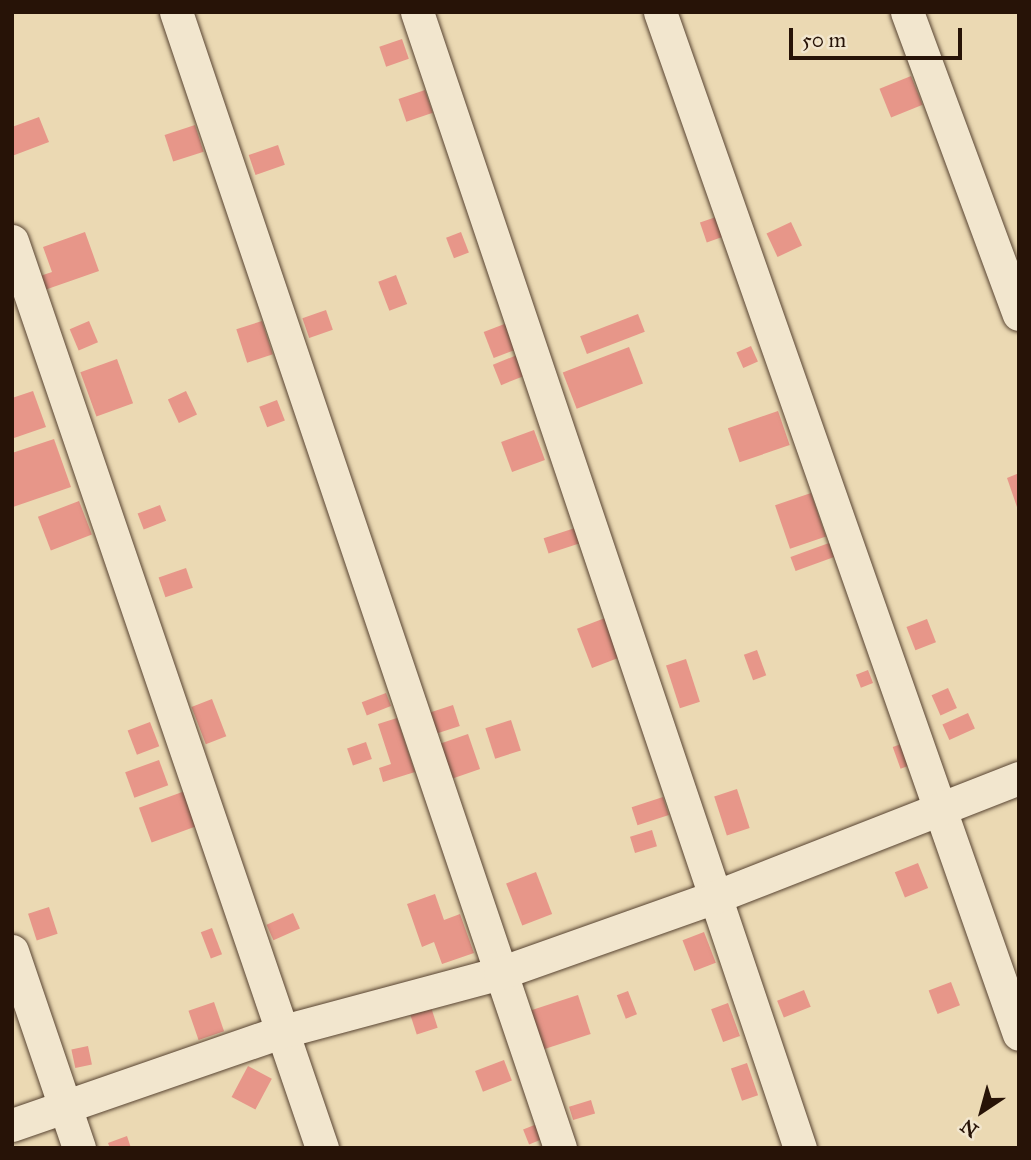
<!DOCTYPE html>
<html>
<head>
<meta charset="utf-8">
<style>
	body { margin:0 }
	#map { position:relative; width:1031px; height:1160px; overflow:hidden; background:#ebd9b3; font-family:"IM FELL Great Primer",serif }
	div>[style] { position:absolute }
	.building>* { inset:0; background:#e79689; transform-origin:0 0 }
	.roads { filter:drop-shadow(0 0 2px #584432) drop-shadow(0 0 2px #584432) }
	.minor>* { height:33px; margin:-16.5px; padding:0 16.5px; transform-origin:16.5px; border-radius:16.5px; background:#f2e6ce }
	span { translate:-50% -50%; white-space:nowrap; text-align:center; line-height:1.15; -webkit-text-stroke:6px #f2e6ce; paint-order:stroke }
	.frame { position:absolute; inset:0; border:14px solid #271307; pointer-events:none }
	.north { position:absolute; left:947px; top:1076px; width:70px; height:70px; -webkit-text-stroke:5px #f2e6ce; paint-order:stroke; rotate:216deg; font-size:19px; font-weight:700; line-height:28px; text-align:center; color:#271307 }
	.north::after { content:''; display:block; margin:auto; width:24px; height:32px; background:#271307; clip-path:polygon(50% 0,100% 100%,50% 72%,0 100%) }
	.scale { position:absolute; left:789px; top:28px; width:173px; height:32px; box-sizing:border-box; border:4px solid #271307; border-top:0; padding-left:9px; font-size:21px; line-height:24px; white-space:nowrap; color:#271307; -webkit-text-stroke:5px #f2e6ce; paint-order:stroke }
</style>
</head>
<body>
<div id="map">
	<div class="building">
		<div style="left:402px;top:39px;width:21px;height:24px;rotate:71deg"></div>
		<div style="left:911px;top:76px;width:31px;height:34px;rotate:68deg"></div>
		<div style="left:425px;top:90px;width:24px;height:28px;rotate:71deg"></div>
		<div style="clip-path:polygon(39px 117px,49px 142px,12px 156px,12px 127px)"></div>
		<div style="left:195px;top:125px;width:28px;height:32px;rotate:72deg"></div>
		<div style="left:278px;top:145px;width:21px;height:31px;rotate:71deg"></div>
		<div style="left:716px;top:217px;width:21px;height:17px;rotate:71deg"></div>
		<div style="left:791px;top:222px;width:26px;height:27px;rotate:65deg"></div>
		<div style="clip-path:polygon(85px 232px,99px 271px,36px 293px,31px 279px,52px 272px,43px 247px)"></div>
		<div style="left:461px;top:232px;width:22px;height:16px;rotate:69deg"></div>
		<div style="left:396px;top:275px;width:31px;height:19px;rotate:69deg"></div>
		<div style="left:326px;top:310px;width:21px;height:25px;rotate:71deg"></div>
		<div style="left:638px;top:314px;width:19px;height:62px;rotate:69deg"></div>
		<div style="left:89px;top:321px;width:23px;height:21px;rotate:67deg"></div>
		<div style="left:262px;top:321px;width:35px;height:27px;rotate:72deg"></div>
		<div style="left:507px;top:323px;width:28px;height:25px;rotate:69deg"></div>
		<div style="left:751px;top:346px;width:17px;height:16px;rotate:66deg"></div>
		<div style="left:629px;top:347px;width:39px;height:71px;rotate:69deg"></div>
		<div style="left:517px;top:355px;width:22px;height:26px;rotate:68deg"></div>
		<div style="left:117px;top:359px;width:47px;height:39px;rotate:70deg"></div>
		<div style="clip-path:polygon(33px 391px,46px 427px,14px 438px,12px 398px)"></div>
		<div style="left:186px;top:391px;width:26px;height:20px;rotate:65deg"></div>
		<div style="left:277px;top:400px;width:22px;height:19px;rotate:69deg"></div>
		<div style="left:778px;top:411px;width:36px;height:53px;rotate:71deg"></div>
		<div style="left:534px;top:430px;width:32px;height:35px;rotate:70deg"></div>
		<div style="clip-path:polygon(54px 439px,71px 487px,13px 507px,12px 453px)"></div>
		<div style="clip-path:polygon(1019px 473px,1019px 510px,1018px 510px,1007px 478px)"></div>
		<div style="left:811px;top:493px;width:46px;height:38px;rotate:71deg"></div>
		<div style="left:79px;top:501px;width:36px;height:44px;rotate:69deg"></div>
		<div style="left:160px;top:505px;width:17px;height:24px;rotate:69deg"></div>
		<div style="left:575px;top:528px;width:16px;height:33px;rotate:72deg"></div>
		<div style="left:829px;top:543px;width:15px;height:41px;rotate:70deg"></div>
		<div style="left:186px;top:568px;width:21px;height:29px;rotate:71deg"></div>
		<div style="left:605px;top:618px;width:42px;height:30px;rotate:69deg"></div>
		<div style="left:927px;top:619px;width:25px;height:22px;rotate:69deg"></div>
		<div style="left:757px;top:650px;width:27px;height:14px;rotate:70deg"></div>
		<div style="left:686px;top:659px;width:45px;height:21px;rotate:72deg"></div>
		<div style="left:868px;top:670px;width:14px;height:13px;rotate:69deg"></div>
		<div style="left:948px;top:688px;width:22px;height:18px;rotate:66deg"></div>
		<div style="left:386px;top:693px;width:14px;height:26px;rotate:69deg"></div>
		<div style="left:212px;top:699px;width:40px;height:22px;rotate:69deg"></div>
		<div style="left:453px;top:705px;width:22px;height:25px;rotate:72deg"></div>
		<div style="left:968px;top:713px;width:17px;height:28px;rotate:66deg"></div>
		<div style="clip-path:polygon(397px 718px,415px 772px,383px 782px,379px 768px,391px 764px,378px 724px)"></div>
		<div style="left:511px;top:720px;width:32px;height:27px;rotate:72deg"></div>
		<div style="left:150px;top:722px;width:26px;height:24px;rotate:69deg"></div>
		<div style="left:468px;top:734px;width:37px;height:32px;rotate:71deg"></div>
		<div style="left:366px;top:742px;width:18px;height:20px;rotate:71deg"></div>
		<div style="left:904px;top:743px;width:23px;height:12px;rotate:70deg"></div>
		<div style="left:159px;top:760px;width:27px;height:36px;rotate:70deg"></div>
		<div style="left:737px;top:789px;width:41px;height:24px;rotate:72deg"></div>
		<div style="left:185px;top:791px;width:37px;height:49px;rotate:70deg"></div>
		<div style="left:663px;top:797px;width:19px;height:33px;rotate:72deg"></div>
		<div style="left:652px;top:830px;width:17px;height:23px;rotate:73deg"></div>
		<div style="left:918px;top:863px;width:27px;height:25px;rotate:68deg"></div>
		<div style="left:536px;top:872px;width:45px;height:32px;rotate:69deg"></div>
		<div style="clip-path:polygon(435px 894px,444px 920px,460px 914px,474px 953px,442px 964px,434px 942px,422px 947px,407px 904px)"></div>
		<div style="left:49px;top:907px;width:28px;height:22px;rotate:72deg"></div>
		<div style="left:293px;top:913px;width:17px;height:29px;rotate:66deg"></div>
		<div style="left:212px;top:928px;width:28px;height:12px;rotate:69deg"></div>
		<div style="left:704px;top:932px;width:33px;height:23px;rotate:69deg"></div>
		<div style="left:951px;top:982px;width:25px;height:24px;rotate:69deg"></div>
		<div style="left:804px;top:990px;width:18px;height:29px;rotate:68deg"></div>
		<div style="left:628px;top:991px;width:25px;height:12px;rotate:69deg"></div>
		<div style="left:578px;top:995px;width:41px;height:50px;rotate:72deg"></div>
		<div style="left:429px;top:1001px;width:28px;height:22px;rotate:72deg"></div>
		<div style="left:214px;top:1002px;width:31px;height:27px;rotate:71deg"></div>
		<div style="left:728px;top:1003px;width:35px;height:18px;rotate:70deg"></div>
		<div style="left:88px;top:1046px;width:19px;height:17px;rotate:78deg"></div>
		<div style="left:504px;top:1060px;width:22px;height:31px;rotate:69deg"></div>
		<div style="left:747px;top:1063px;width:34px;height:17px;rotate:71deg"></div>
		<div style="left:248px;top:1066px;width:27px;height:35px;rotate:28deg"></div>
		<div style="left:591px;top:1100px;width:14px;height:23px;rotate:73deg"></div>
		<div style="left:537px;top:1124px;width:16px;height:15px;rotate:68deg"></div>
		<div style="clip-path:polygon(127px 1136px,131px 1148px,110px 1148px,108px 1143px)"></div>
	</div>
	<div class="roads">
		<div class="minor">
			<div style="left:176px;top:12px;width:1199px;rotate:71.32deg"></div>
			<div style="left:417px;top:12px;width:1199px;rotate:71.37deg"></div>
			<div style="left:660px;top:12px;width:1083px;rotate:70.65deg"></div>
			<div style="left:907px;top:12px;width:322px;rotate:69.7deg"></div>
			<div style="left:12px;top:241px;width:959px;rotate:71.13deg"></div>
			<div style="left:12px;top:951px;width:208px;rotate:71.2deg"></div>
			<div style="left:12px;top:1125px;width:284px;rotate:-19.1deg"></div>
			<div style="left:280px;top:1032px;width:228px;rotate:-15deg"></div>
			<div style="left:500px;top:973px;width:228px;rotate:-19.5deg"></div>
			<div style="left:715px;top:897px;width:326px;rotate:-21.4deg"></div>
		</div>
	</div>
	<div class="frame"></div>
	<div class="north">N</div>
	<div class="scale">50 m</div>
</div>
</body>
</html>
